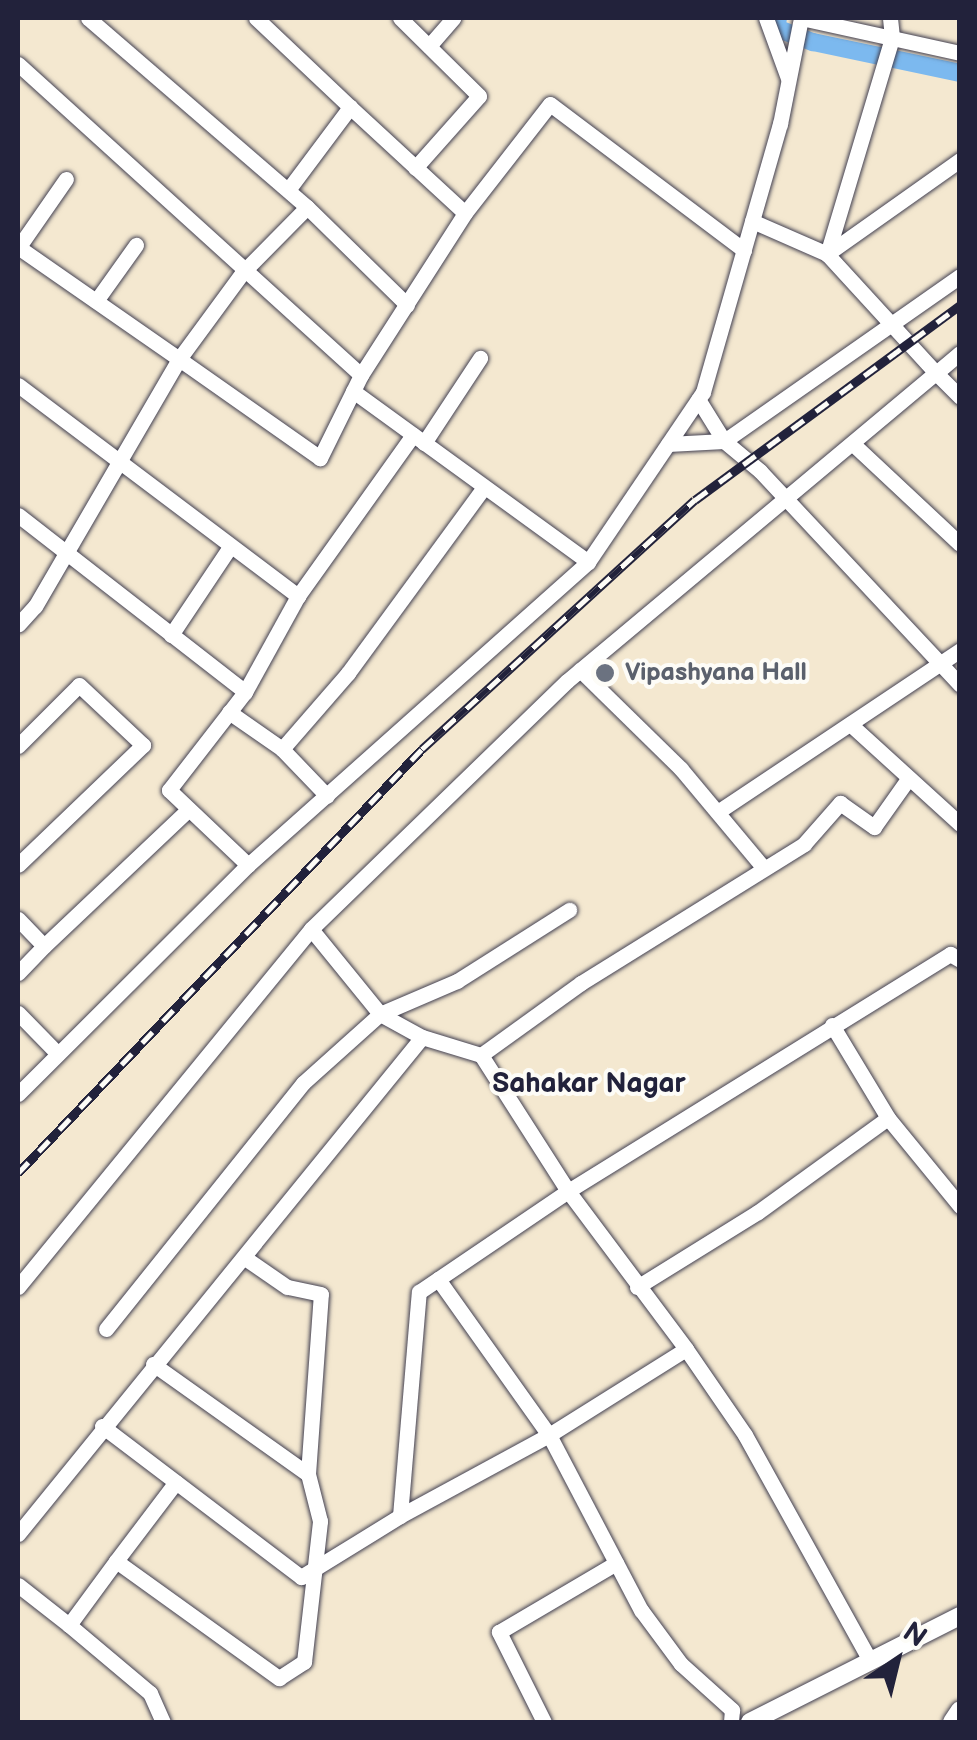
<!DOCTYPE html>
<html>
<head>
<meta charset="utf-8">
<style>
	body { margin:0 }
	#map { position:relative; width:977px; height:1740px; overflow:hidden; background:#f4e8d0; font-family:"Balsamiq Sans",sans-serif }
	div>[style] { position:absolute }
	.canal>* { height:18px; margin:-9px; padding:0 9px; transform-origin:9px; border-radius:9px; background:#7cb9ef }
	.roads { filter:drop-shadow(0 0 2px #424051) drop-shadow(0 0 2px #424051) }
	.minor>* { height:15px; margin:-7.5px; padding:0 7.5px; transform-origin:7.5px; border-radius:7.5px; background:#fff }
	.tertiary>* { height:18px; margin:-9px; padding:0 9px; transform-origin:9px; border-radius:9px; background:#fff }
	.rail>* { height:9px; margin-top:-4.5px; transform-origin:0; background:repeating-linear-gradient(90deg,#fdfcf7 0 15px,#22223b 0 30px); box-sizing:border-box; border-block:2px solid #22223b }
	.dots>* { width:28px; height:28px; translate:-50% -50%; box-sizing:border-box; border:5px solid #fdfcf7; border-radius:50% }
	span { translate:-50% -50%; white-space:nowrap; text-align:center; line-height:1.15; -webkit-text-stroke:8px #fdfcf7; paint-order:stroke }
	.worship-label { font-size:25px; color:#5b616d; font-weight:700 }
	.left { translate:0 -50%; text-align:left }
	.neighbourhood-label { font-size:28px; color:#22223b; font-weight:700 }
	.frame { position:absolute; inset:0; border:20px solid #22223b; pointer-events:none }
	.north { position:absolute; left:847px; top:1610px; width:100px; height:100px; -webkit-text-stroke:8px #fdfcf7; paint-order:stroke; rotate:35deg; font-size:28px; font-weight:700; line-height:40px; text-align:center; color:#22223b }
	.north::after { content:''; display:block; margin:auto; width:35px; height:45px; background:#22223b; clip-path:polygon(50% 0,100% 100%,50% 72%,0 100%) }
</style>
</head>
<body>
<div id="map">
	<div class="canal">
		<div style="left:778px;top:18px;width:10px;rotate:101deg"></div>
		<div style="left:776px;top:28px;width:40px;rotate:21deg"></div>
		<div style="left:813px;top:42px;width:150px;rotate:11.9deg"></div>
	</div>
	<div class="roads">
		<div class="minor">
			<div style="left:88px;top:18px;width:289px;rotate:40.8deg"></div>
			<div style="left:307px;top:207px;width:140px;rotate:44.4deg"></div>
			<div style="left:256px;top:18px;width:129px;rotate:43.4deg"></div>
			<div style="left:400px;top:18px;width:111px;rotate:44.6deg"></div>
			<div style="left:479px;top:96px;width:96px;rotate:131.6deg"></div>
			<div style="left:766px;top:18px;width:64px;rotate:69.9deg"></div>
			<div style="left:801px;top:18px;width:163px;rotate:12.4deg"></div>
			<div style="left:890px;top:18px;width:20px;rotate:84deg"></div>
			<div style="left:892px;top:38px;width:226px;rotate:106.7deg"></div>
			<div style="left:827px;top:254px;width:163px;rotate:-35.3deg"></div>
			<div style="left:429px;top:46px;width:37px;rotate:-49deg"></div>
			<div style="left:18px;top:64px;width:463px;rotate:42.2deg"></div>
			<div style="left:288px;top:190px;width:104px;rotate:-53.2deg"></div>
			<div style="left:350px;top:107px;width:156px;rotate:42.7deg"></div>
			<div style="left:465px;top:213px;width:193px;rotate:122.7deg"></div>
			<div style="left:361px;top:375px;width:93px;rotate:116.3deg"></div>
			<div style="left:320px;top:458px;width:172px;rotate:-144.9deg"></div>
			<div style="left:179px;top:359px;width:108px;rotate:-53.7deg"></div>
			<div style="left:243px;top:272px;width:91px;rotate:-45.4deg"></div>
			<div style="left:465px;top:213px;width:138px;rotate:-52.1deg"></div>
			<div style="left:550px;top:104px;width:243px;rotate:37deg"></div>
			<div style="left:752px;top:221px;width:82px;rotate:23.7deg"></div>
			<div style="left:827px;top:254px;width:161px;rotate:47.5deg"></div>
			<div style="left:936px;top:373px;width:31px;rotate:-40deg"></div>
			<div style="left:18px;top:247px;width:196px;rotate:34.8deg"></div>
			<div style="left:179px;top:359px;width:286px;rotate:120.2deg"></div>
			<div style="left:35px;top:606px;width:25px;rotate:132deg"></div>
			<div style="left:18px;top:248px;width:84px;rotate:-55.2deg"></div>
			<div style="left:960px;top:276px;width:288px;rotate:145deg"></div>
			<div style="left:724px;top:441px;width:47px;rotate:39.8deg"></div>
			<div style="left:760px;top:471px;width:293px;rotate:46.9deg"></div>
			<div style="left:96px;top:301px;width:69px;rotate:-54.5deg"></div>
			<div style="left:18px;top:385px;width:351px;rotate:37deg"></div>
			<div style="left:298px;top:596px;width:110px;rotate:118.9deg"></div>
			<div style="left:245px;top:692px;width:124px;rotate:127.8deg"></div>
			<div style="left:169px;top:790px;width:109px;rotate:43.5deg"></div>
			<div style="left:353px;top:391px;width:291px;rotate:36deg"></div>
			<div style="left:424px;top:443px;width:102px;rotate:-56.6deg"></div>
			<div style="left:668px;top:444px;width:56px;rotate:-3.1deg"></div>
			<div style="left:724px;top:441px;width:49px;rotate:-121.8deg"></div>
			<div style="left:853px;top:444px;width:146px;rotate:43.1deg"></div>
			<div style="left:18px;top:515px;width:288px;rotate:37.9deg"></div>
			<div style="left:298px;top:596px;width:198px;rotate:-54.5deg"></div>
			<div style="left:171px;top:635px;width:106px;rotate:-56.2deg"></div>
			<div style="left:580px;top:670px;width:141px;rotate:44.4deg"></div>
			<div style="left:681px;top:769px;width:128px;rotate:50.1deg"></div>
			<div style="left:229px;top:712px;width:65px;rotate:34.9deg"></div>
			<div style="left:282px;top:749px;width:65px;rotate:46.2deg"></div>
			<div style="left:850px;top:724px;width:149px;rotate:42.3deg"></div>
			<div style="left:18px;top:746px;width:86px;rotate:-45deg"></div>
			<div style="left:79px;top:685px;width:88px;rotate:43.2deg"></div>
			<div style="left:143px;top:745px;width:173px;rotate:136.2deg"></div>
			<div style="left:282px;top:749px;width:101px;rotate:-49deg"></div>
			<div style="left:348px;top:673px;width:230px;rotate:-53.8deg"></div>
			<div style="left:719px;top:811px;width:290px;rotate:-33.7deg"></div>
			<div style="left:18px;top:919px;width:37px;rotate:46deg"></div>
			<div style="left:44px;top:946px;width:199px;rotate:-43.4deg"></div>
			<div style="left:311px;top:929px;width:109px;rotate:50.9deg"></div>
			<div style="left:380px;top:1014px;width:48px;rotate:28.7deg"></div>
			<div style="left:422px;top:1037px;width:62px;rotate:17deg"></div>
			<div style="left:481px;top:1055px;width:161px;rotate:57.4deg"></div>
			<div style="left:568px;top:1191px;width:450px;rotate:-31.8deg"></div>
			<div style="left:950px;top:954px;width:12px;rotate:31deg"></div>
			<div style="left:18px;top:973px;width:37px;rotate:-46deg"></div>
			<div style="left:18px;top:1013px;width:57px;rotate:45.7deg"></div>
			<div style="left:832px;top:1025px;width:109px;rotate:58.9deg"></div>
			<div style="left:888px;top:1118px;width:114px;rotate:50.7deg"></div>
			<div style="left:481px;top:1055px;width:123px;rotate:-35.8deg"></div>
			<div style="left:581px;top:983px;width:263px;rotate:-31.9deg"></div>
			<div style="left:804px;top:844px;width:55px;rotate:-48.7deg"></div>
			<div style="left:840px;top:803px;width:42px;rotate:35.2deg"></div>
			<div style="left:874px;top:827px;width:59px;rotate:-54.7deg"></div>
			<div style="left:18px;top:1094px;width:325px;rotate:-44.9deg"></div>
			<div style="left:248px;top:865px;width:455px;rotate:-41.7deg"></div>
			<div style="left:588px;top:562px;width:205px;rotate:-55.9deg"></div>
			<div style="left:703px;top:392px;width:279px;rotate:-74deg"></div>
			<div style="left:780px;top:124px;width:108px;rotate:-78.8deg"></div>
			<div style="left:568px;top:1191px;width:197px;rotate:53.2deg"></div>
			<div style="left:686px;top:1349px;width:162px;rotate:147.9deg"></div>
			<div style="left:549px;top:1435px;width:170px;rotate:151.5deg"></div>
			<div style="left:400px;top:1516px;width:225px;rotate:-85.2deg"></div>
			<div style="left:419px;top:1292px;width:180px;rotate:-34.1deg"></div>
			<div style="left:438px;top:1279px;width:191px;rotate:54.6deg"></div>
			<div style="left:549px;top:1435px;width:198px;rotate:62.3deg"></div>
			<div style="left:641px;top:1610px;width:67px;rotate:53.5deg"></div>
			<div style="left:681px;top:1664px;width:69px;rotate:42deg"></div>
			<div style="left:732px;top:1710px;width:12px;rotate:95deg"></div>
			<div style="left:18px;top:1287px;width:463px;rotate:-50.7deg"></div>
			<div style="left:311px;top:929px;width:356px;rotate:-44.1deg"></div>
			<div style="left:567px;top:681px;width:481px;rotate:-39.9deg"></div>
			<div style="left:936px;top:373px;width:34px;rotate:45deg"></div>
			<div style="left:637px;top:1287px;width:142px;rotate:-31.8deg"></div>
			<div style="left:758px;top:1212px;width:160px;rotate:-35.9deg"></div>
			<div style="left:106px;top:1329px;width:315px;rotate:-51.3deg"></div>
			<div style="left:303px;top:1083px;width:103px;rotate:-41.9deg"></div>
			<div style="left:380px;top:1014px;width:84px;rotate:-23.2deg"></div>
			<div style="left:457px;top:981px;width:133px;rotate:-32.4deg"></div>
			<div style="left:686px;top:1349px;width:104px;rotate:55.5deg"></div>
			<div style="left:745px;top:1435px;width:256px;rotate:61deg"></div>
			<div style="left:153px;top:1364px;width:190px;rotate:35.4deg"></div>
			<div style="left:102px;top:1426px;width:250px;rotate:37.2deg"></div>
			<div style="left:301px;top:1577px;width:116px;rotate:-31.6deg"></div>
			<div style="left:18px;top:1534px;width:640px;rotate:-50.89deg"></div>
			<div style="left:116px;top:1561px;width:99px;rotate:-52.8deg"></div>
			<div style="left:18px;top:1585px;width:65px;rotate:38.1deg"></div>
			<div style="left:69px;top:1625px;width:79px;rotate:-53.7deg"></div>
			<div style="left:116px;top:1561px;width:201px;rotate:35.7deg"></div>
			<div style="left:279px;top:1678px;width:30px;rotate:-33deg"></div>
			<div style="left:304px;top:1662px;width:142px;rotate:-83.5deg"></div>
			<div style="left:320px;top:1521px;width:49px;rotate:-104.3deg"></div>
			<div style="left:308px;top:1474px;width:180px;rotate:-85.9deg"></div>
			<div style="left:321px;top:1294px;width:35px;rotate:-168deg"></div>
			<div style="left:287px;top:1287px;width:51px;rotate:-145.4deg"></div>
			<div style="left:69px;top:1625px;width:106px;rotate:40deg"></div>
			<div style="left:150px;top:1693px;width:32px;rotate:66deg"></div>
			<div style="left:544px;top:1722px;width:101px;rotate:-116.6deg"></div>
			<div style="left:499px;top:1632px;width:136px;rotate:-30.5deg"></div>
		</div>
		<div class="tertiary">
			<div style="left:750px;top:1722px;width:235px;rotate:-26.8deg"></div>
			<div style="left:952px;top:1722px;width:14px;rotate:-56deg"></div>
		</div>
	</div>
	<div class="rail">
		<div style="left:18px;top:1173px;width:586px;rotate:-46.38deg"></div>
		<div style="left:422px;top:749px;width:369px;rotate:-42.4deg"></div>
		<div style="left:695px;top:500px;width:329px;rotate:-36.3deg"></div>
	</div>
	<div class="dots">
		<div style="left:605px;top:673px;background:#6b7280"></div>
	</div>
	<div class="worship-label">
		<span class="left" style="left:625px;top:673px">Vipashyana Hall</span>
	</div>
	<div class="neighbourhood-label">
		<span style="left:589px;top:1084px">Sahakar Nagar</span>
	</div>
	<div class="frame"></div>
	<div class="north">N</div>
</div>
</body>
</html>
